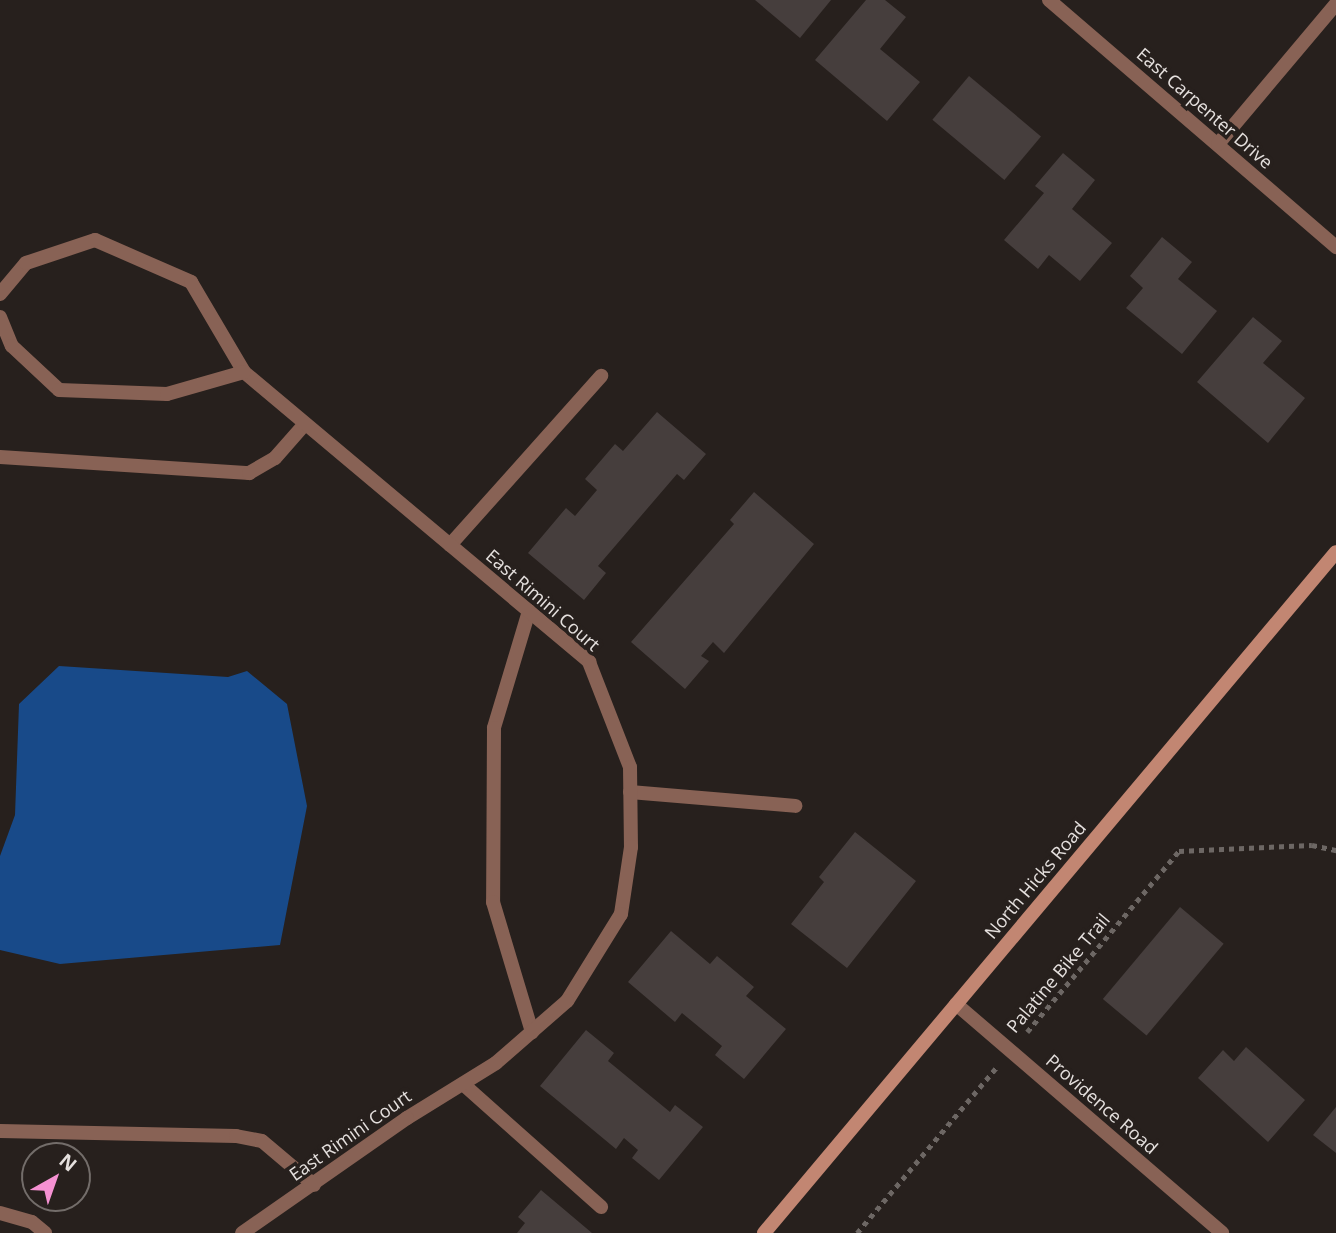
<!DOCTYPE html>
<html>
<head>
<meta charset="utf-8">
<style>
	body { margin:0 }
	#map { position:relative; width:1336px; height:1233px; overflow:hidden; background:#27201d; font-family:"Open Sans",sans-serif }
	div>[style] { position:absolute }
	.water>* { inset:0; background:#184a89 }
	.building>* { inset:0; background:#463e3d; transform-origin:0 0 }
	.path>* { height:4.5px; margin-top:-2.25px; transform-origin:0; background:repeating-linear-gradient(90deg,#6d6764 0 5px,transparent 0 10px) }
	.lane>* { height:14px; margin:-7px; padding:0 7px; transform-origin:7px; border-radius:7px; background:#886255 }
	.street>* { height:14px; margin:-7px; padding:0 7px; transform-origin:7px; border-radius:7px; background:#886255 }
	.secondary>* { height:14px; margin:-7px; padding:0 7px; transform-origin:7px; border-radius:7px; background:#c28672 }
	span { translate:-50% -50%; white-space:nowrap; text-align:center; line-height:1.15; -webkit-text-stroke:7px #27201d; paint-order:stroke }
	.street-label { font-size:18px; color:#e5e0de }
	.north { position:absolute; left:21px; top:1142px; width:70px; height:70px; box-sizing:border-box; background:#27201d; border:2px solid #736d6a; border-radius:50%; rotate:40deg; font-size:19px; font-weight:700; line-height:28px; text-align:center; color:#e5e0de }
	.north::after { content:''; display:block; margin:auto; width:24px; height:32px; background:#f591d2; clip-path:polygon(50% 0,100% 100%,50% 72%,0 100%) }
</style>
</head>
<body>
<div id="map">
	<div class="water">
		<div style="clip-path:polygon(59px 666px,228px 677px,247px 671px,287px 704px,307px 806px,280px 945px,60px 964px,0 950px,0 856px,15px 815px,19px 704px)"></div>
	</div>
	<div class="building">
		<div style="clip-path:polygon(755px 0,831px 0,800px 38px)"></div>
		<div style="clip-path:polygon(866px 0,885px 0,906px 17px,880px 49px,920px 82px,887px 121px,815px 60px)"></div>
		<div style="left:969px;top:76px;width:94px;height:57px;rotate:40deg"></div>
		<div style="clip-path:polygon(1063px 153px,1095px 180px,1072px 209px,1112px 243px,1080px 281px,1049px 255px,1038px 269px,1004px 240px,1044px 193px,1035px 186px)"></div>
		<div style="clip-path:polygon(1162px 237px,1192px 262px,1178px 279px,1217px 311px,1182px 354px,1126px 308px,1143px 288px,1130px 276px)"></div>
		<div style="clip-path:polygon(1253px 317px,1282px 341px,1263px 363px,1305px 398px,1268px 443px,1197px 382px)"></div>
		<div style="clip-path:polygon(657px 412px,706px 454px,684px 480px,677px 474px,598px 566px,606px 573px,584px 600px,528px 553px,566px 508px,575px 516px,597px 490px,585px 479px,615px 444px,623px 451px)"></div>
		<div style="clip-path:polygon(754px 492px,814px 544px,724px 653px,713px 642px,701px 656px,709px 661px,685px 689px,631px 642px,734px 524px,730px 520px)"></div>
		<div style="clip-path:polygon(855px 832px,916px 881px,847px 968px,791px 924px,824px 882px,819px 877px)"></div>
		<div style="left:1180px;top:907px;width:57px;height:120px;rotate:40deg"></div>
		<div style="clip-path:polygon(671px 931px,710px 964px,717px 956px,754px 987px,746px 996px,786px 1029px,744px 1079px,715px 1055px,722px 1046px,682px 1013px,675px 1022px,628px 982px)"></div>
		<div style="clip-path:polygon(586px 1030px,614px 1053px,608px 1061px,670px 1112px,675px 1105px,703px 1127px,659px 1180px,632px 1158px,638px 1150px,624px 1138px,616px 1149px,540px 1086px)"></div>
		<div style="clip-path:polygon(1246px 1047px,1305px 1100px,1268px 1142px,1198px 1078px,1223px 1050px,1234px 1061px)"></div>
		<div style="clip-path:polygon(1336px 1107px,1336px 1153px,1313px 1135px)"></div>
		<div style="clip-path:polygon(541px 1190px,592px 1233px,517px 1233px,525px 1223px,518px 1217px)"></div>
	</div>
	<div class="path">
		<div style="left:1027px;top:1032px;width:236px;rotate:-50deg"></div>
		<div style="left:1179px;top:851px;width:133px;rotate:-2.6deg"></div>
		<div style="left:1312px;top:845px;width:25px;rotate:12deg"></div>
		<div style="left:857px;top:1233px;width:216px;rotate:-49.9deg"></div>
	</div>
	<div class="lane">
		<div style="left:0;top:457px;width:250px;rotate:3.7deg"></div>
		<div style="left:249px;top:473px;width:30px;rotate:-30deg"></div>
		<div style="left:275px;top:458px;width:45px;rotate:-48.6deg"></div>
		<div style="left:450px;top:545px;width:227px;rotate:-48.2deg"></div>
		<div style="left:529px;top:611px;width:122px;rotate:106.7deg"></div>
		<div style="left:494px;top:728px;width:174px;rotate:90.3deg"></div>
		<div style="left:493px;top:902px;width:136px;rotate:73.3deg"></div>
		<div style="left:630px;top:792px;width:166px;rotate:4.8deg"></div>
		<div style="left:463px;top:1084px;width:185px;rotate:41.7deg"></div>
		<div style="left:0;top:1131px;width:236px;rotate:1.2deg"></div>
		<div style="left:236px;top:1136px;width:26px;rotate:11deg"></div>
		<div style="left:262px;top:1141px;width:68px;rotate:40.2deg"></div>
		<div style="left:0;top:1213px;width:33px;rotate:16deg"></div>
		<div style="left:32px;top:1222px;width:17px;rotate:40deg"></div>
	</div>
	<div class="street">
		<div style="left:1049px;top:0;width:379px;rotate:40.7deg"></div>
		<div style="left:1218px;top:144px;width:183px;rotate:-49.9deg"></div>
		<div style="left:0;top:294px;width:40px;rotate:-50deg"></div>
		<div style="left:26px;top:263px;width:73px;rotate:-18.4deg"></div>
		<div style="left:95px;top:240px;width:105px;rotate:23.6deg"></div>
		<div style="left:191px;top:282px;width:104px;rotate:59.5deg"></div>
		<div style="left:244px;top:372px;width:451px;rotate:40deg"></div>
		<div style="left:589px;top:662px;width:113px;rotate:68.7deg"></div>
		<div style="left:630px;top:767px;width:80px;rotate:89.3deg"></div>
		<div style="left:631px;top:847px;width:68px;rotate:98.5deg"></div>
		<div style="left:621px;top:914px;width:102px;rotate:121.8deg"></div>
		<div style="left:567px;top:1001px;width:94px;rotate:138.9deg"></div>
		<div style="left:496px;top:1063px;width:105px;rotate:148.3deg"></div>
		<div style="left:407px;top:1118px;width:201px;rotate:145.1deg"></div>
		<div style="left:0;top:317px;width:31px;rotate:68deg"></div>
		<div style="left:12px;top:346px;width:64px;rotate:43.1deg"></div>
		<div style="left:59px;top:390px;width:108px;rotate:2.1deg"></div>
		<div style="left:167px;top:394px;width:80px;rotate:-15.9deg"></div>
		<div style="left:956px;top:1004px;width:351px;rotate:40.7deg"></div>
	</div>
	<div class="secondary">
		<div style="left:764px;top:1233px;width:889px;rotate:-49.97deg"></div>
	</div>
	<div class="street-label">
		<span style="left:1205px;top:108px;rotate:41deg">East Carpenter Drive</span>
		<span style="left:543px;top:600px;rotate:41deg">East Rimini Court</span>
		<span style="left:1035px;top:880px;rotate:-50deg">North Hicks Road</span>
		<span style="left:1058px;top:973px;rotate:-50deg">Palatine Bike Trail</span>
		<span style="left:1102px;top:1104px;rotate:41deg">Providence Road</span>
		<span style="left:350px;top:1135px;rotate:-35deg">East Rimini Court</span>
	</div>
	<div class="north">N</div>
</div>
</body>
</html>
